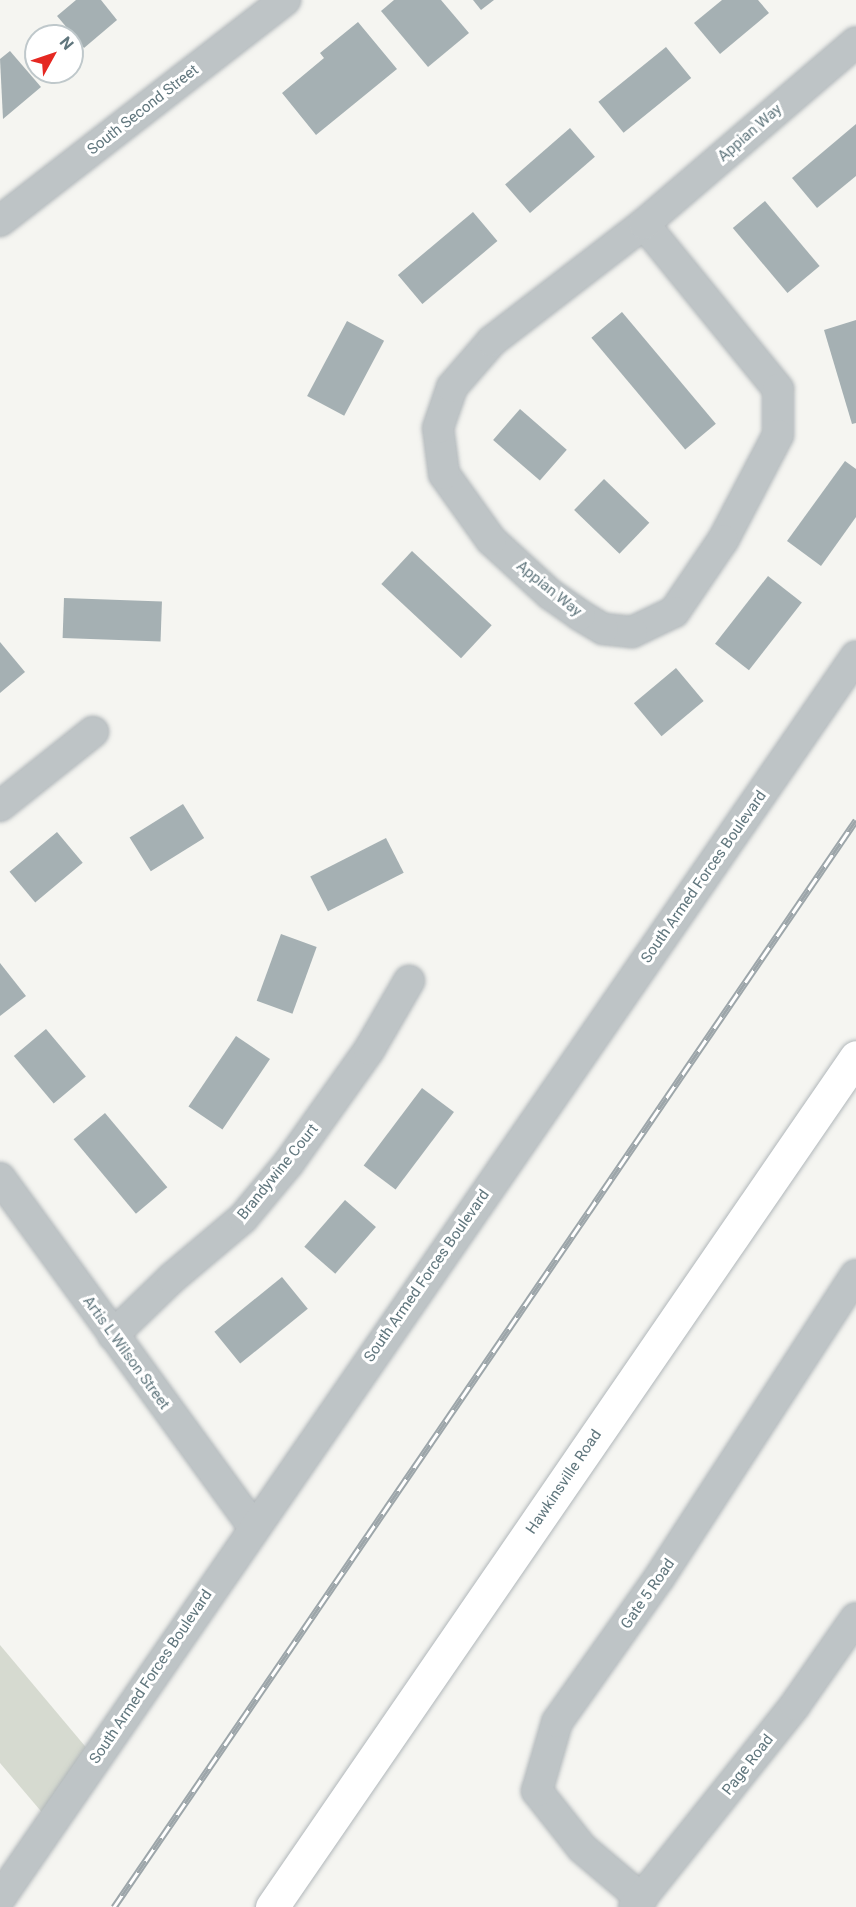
<!DOCTYPE html>
<html>
<head>
<meta charset="utf-8">
<style>
	body { margin:0 }
	#map { position:relative; width:856px; height:1907px; overflow:hidden; background:#f5f5f1; font-family:Roboto,sans-serif }
	div>[style] { position:absolute }
	.green>* { inset:0; background:#d6dad0 }
	.building>* { inset:0; background:#a5b0b3; transform-origin:0 0 }
	.roads { filter:drop-shadow(0 0 2px #b1b7ba) drop-shadow(0 0 2px #b1b7ba) }
	.minor>* { height:30px; margin:-15px; padding:0 15px; transform-origin:15px; border-radius:15px; background:#bec4c6 }
	.primary>* { height:33px; margin:-16.5px; padding:0 16.5px; transform-origin:16.5px; border-radius:16.5px; background:#fff }
	.rail>* { height:7px; margin-top:-3.5px; transform-origin:0; background:repeating-linear-gradient(90deg,#fff 0 14px,#9da6aa 0 28px); box-sizing:border-box; border-block:2px solid #9da6aa }
	span { translate:-50% -50%; white-space:nowrap; text-align:center; line-height:1.15; -webkit-text-stroke:6px #fff; paint-order:stroke }
	.street-label { font-size:15px; color:#60767d }
	.north { position:absolute; left:24px; top:24px; width:60px; height:60px; box-sizing:border-box; background:#fff; border:2px solid #bfc8cb; border-radius:50%; rotate:50deg; font-size:16px; font-weight:700; line-height:24px; text-align:center; color:#60767d }
	.north::after { content:''; display:block; margin:auto; width:21px; height:27px; background:#e52822; clip-path:polygon(50% 0,100% 100%,50% 72%,0 100%) }
</style>
</head>
<body>
<div id="map">
	<div class="green">
		<div style="clip-path:polygon(0 1645px,95px 1758px,51px 1823px,0 1763px)"></div>
	</div>
	<div class="building">
		<div style="clip-path:polygon(76px 0,101px 0,117px 20px,84px 48px,57px 16px)"></div>
		<div style="clip-path:polygon(394px 0,441px 0,469px 33px,428px 67px,381px 11px)"></div>
		<div style="clip-path:polygon(473px 0,494px 0,481px 10px)"></div>
		<div style="clip-path:polygon(722px 0,758px 0,769px 13px,720px 54px,694px 23px)"></div>
		<div style="clip-path:polygon(358px 22px,397px 69px,316px 135px,282px 93px,324px 58px,320px 53px)"></div>
		<div style="left:666px;top:47px;width:40px;height:87px;rotate:51deg"></div>
		<div style="clip-path:polygon(10px 51px,41px 87px,3px 119px,0 59px)"></div>
		<div style="clip-path:polygon(856px 124px,856px 176px,817px 208px,792px 178px)"></div>
		<div style="left:570px;top:128px;width:38px;height:86px;rotate:49deg"></div>
		<div style="left:765px;top:201px;width:85px;height:42px;rotate:50deg"></div>
		<div style="left:473px;top:212px;width:38px;height:98px;rotate:50deg"></div>
		<div style="left:622px;top:312px;width:146px;height:40px;rotate:50deg"></div>
		<div style="clip-path:polygon(856px 320px,856px 423px,852px 424px,824px 330px)"></div>
		<div style="left:347px;top:321px;width:42px;height:85px;rotate:28deg"></div>
		<div style="left:520px;top:409px;width:62px;height:41px;rotate:41deg"></div>
		<div style="clip-path:polygon(845px 461px,856px 469px,856px 517px,821px 566px,787px 541px)"></div>
		<div style="left:604px;top:479px;width:63px;height:43px;rotate:44deg"></div>
		<div style="left:412px;top:551px;width:109px;height:45px;rotate:43deg"></div>
		<div style="left:768px;top:576px;width:43px;height:86px;rotate:38deg"></div>
		<div style="left:64px;top:598px;width:98px;height:40px;rotate:2deg"></div>
		<div style="clip-path:polygon(0 642px,25px 672px,0 693px)"></div>
		<div style="left:676px;top:668px;width:43px;height:55px;rotate:50deg"></div>
		<div style="left:183px;top:804px;width:40px;height:63px;rotate:58deg"></div>
		<div style="left:57px;top:832px;width:40px;height:62px;rotate:50deg"></div>
		<div style="left:386px;top:838px;width:39px;height:85px;rotate:63deg"></div>
		<div style="left:281px;top:934px;width:38px;height:71px;rotate:20deg"></div>
		<div style="clip-path:polygon(0 963px,26px 996px,0 1016px)"></div>
		<div style="left:46px;top:1029px;width:62px;height:42px;rotate:50deg"></div>
		<div style="left:236px;top:1036px;width:41px;height:85px;rotate:34deg"></div>
		<div style="left:422px;top:1088px;width:40px;height:97px;rotate:37deg"></div>
		<div style="left:105px;top:1113px;width:97px;height:41px;rotate:50deg"></div>
		<div style="left:345px;top:1200px;width:41px;height:62px;rotate:41deg"></div>
		<div style="left:282px;top:1277px;width:41px;height:87px;rotate:51deg"></div>
	</div>
	<div class="roads">
		<div class="minor">
			<div style="left:0;top:221px;width:361px;rotate:-37.8deg"></div>
			<div style="left:644px;top:224px;width:213px;rotate:50.9deg"></div>
			<div style="left:778px;top:389px;width:46px;rotate:90deg"></div>
			<div style="left:778px;top:435px;width:119px;rotate:117.6deg"></div>
			<div style="left:723px;top:540px;width:87px;rotate:124.2deg"></div>
			<div style="left:674px;top:612px;width:47px;rotate:154.5deg"></div>
			<div style="left:632px;top:632px;width:29px;rotate:-174deg"></div>
			<div style="left:603px;top:629px;width:27px;rotate:-149deg"></div>
			<div style="left:580px;top:615px;width:35px;rotate:-145deg"></div>
			<div style="left:551px;top:595px;width:81px;rotate:-137.5deg"></div>
			<div style="left:491px;top:540px;width:81px;rotate:-125.5deg"></div>
			<div style="left:444px;top:474px;width:46px;rotate:-97.4deg"></div>
			<div style="left:438px;top:428px;width:43px;rotate:-71.1deg"></div>
			<div style="left:452px;top:387px;width:61px;rotate:-49deg"></div>
			<div style="left:492px;top:341px;width:192px;rotate:-37.6deg"></div>
			<div style="left:644px;top:224px;width:279px;rotate:-40.6deg"></div>
			<div style="left:0;top:806px;width:119px;rotate:-38.5deg"></div>
			<div style="left:0;top:1178px;width:432px;rotate:54deg"></div>
			<div style="left:113px;top:1335px;width:82px;rotate:-44deg"></div>
			<div style="left:172px;top:1278px;width:93px;rotate:-40.2deg"></div>
			<div style="left:243px;top:1218px;width:70px;rotate:-50.2deg"></div>
			<div style="left:288px;top:1164px;width:140px;rotate:-54.6deg"></div>
			<div style="left:369px;top:1050px;width:80px;rotate:-59.9deg"></div>
			<div style="left:0;top:1898px;width:1508px;rotate:-55.42deg"></div>
			<div style="left:642px;top:1899px;width:79px;rotate:-139.6deg"></div>
			<div style="left:582px;top:1848px;width:73px;rotate:-128.3deg"></div>
			<div style="left:537px;top:1791px;width:72px;rotate:-73.8deg"></div>
			<div style="left:557px;top:1722px;width:176px;rotate:-54.7deg"></div>
			<div style="left:659px;top:1578px;width:361px;rotate:-57deg"></div>
			<div style="left:634px;top:1907px;width:258px;rotate:-51.4deg"></div>
			<div style="left:795px;top:1705px;width:106px;rotate:-55deg"></div>
		</div>
		<div class="primary">
			<div style="left:272px;top:1907px;width:1031px;rotate:-55.51deg"></div>
		</div>
	</div>
	<div class="rail">
		<div style="left:114px;top:1907px;width:1316px;rotate:-55.68deg"></div>
	</div>
	<div class="street-label">
		<span style="left:143px;top:110px;rotate:-38deg">South Second Street</span>
		<span style="left:750px;top:133px;rotate:-41deg">Appian Way</span>
		<span style="left:549px;top:589px;rotate:39deg">Appian Way</span>
		<span style="left:704px;top:877px;rotate:-55deg">South Armed Forces Boulevard</span>
		<span style="left:278px;top:1172px;rotate:-51deg">Brandywine Court</span>
		<span style="left:427px;top:1276px;rotate:-55deg">South Armed Forces Boulevard</span>
		<span style="left:126px;top:1353px;rotate:54deg">Artis L Wilson Street</span>
		<span style="left:564px;top:1482px;rotate:-56deg">Hawkinsville Road</span>
		<span style="left:648px;top:1594px;rotate:-55deg">Gate 5 Road</span>
		<span style="left:151px;top:1677px;rotate:-56deg">South Armed Forces Boulevard</span>
		<span style="left:748px;top:1765px;rotate:-52deg">Page Road</span>
	</div>
	<div class="north">N</div>
</div>
</body>
</html>
